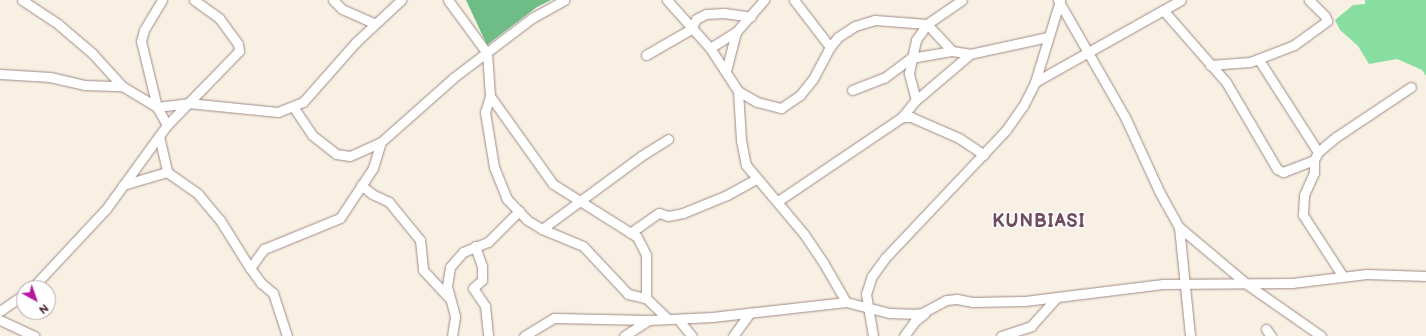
<!DOCTYPE html>
<html>
<head>
<meta charset="utf-8">
<style>
	body { margin:0 }
	#map { position:relative; width:1426px; height:336px; overflow:hidden; background:#f8f1e3; font-family:"Balsamiq Sans",sans-serif }
	div>[style] { position:absolute }
	.green>* { inset:0; background:#88dda0 }
	.forest>* { inset:0; background:#6ebc86 }
	.roads { filter:drop-shadow(0 0 1px #a18887) drop-shadow(0 0 1px #a18887) }
	.minor>* { height:9px; margin:-4.5px; padding:0 4.5px; transform-origin:4.5px; border-radius:4.5px; background:#fff }
	span { translate:-50% -50%; white-space:nowrap; text-align:center; line-height:1.15; -webkit-text-stroke:3px #fff; paint-order:stroke }
	.district-label { font-size:18px; color:#704c63; font-weight:700; letter-spacing:1px }
	.north { position:absolute; left:16px; top:280px; width:40px; height:40px; box-sizing:border-box; background:#fff; border:1px solid #b7a5aa; border-radius:50%; rotate:140deg; font-size:11px; font-weight:700; line-height:16px; text-align:center; color:#4a1f2b }
	.north::after { content:''; display:block; margin:auto; width:14px; height:18px; background:#b5179e; clip-path:polygon(50% 0,100% 100%,50% 72%,0 100%) }
</style>
</head>
<body>
<div id="map">
	<div class="green">
		<div style="clip-path:polygon(1365px 0,1426px 0,1426px 76px,1422px 70px,1397px 59px,1369px 64px,1358px 46px,1340px 30px,1335px 20px,1353px 5px,1365px 4px)"></div>
	</div>
	<div class="forest">
		<div style="clip-path:polygon(466px 0,551px 0,537px 7px,487px 45px)"></div>
	</div>
	<div class="roads">
		<div class="minor">
			<div style="left:22px;top:0;width:43px;rotate:33.7deg"></div>
			<div style="left:58px;top:24px;width:45px;rotate:40.5deg"></div>
			<div style="left:92px;top:53px;width:45px;rotate:47.7deg"></div>
			<div style="left:162px;top:0;width:35px;rotate:121deg"></div>
			<div style="left:144px;top:30px;width:11px;rotate:105deg"></div>
			<div style="left:141px;top:41px;width:68px;rotate:76.4deg"></div>
			<div style="left:157px;top:107px;width:21px;rotate:61deg"></div>
			<div style="left:333px;top:0;width:13px;rotate:45deg"></div>
			<div style="left:342px;top:9px;width:36px;rotate:24deg"></div>
			<div style="left:448px;top:0;width:66px;rotate:53.7deg"></div>
			<div style="left:487px;top:53px;width:43px;rotate:86deg"></div>
			<div style="left:490px;top:96px;width:108px;rotate:54.4deg"></div>
			<div style="left:553px;top:184px;width:99px;rotate:32.2deg"></div>
			<div style="left:637px;top:237px;width:20px;rotate:63deg"></div>
			<div style="left:646px;top:255px;width:43px;rotate:90deg"></div>
			<div style="left:667px;top:0;width:64px;rotate:48.1deg"></div>
			<div style="left:710px;top:48px;width:51px;rotate:56.9deg"></div>
			<div style="left:738px;top:91px;width:49px;rotate:86.5deg"></div>
			<div style="left:741px;top:140px;width:25px;rotate:79deg"></div>
			<div style="left:746px;top:165px;width:90px;rotate:50deg"></div>
			<div style="left:804px;top:234px;width:34px;rotate:56deg"></div>
			<div style="left:823px;top:262px;width:46px;rotate:60.1deg"></div>
			<div style="left:794px;top:0;width:59px;rotate:52.5deg"></div>
			<div style="left:1058px;top:0;width:135px;rotate:60.2deg"></div>
			<div style="left:1125px;top:117px;width:84px;rotate:65.3deg"></div>
			<div style="left:1160px;top:193px;width:39px;rotate:61deg"></div>
			<div style="left:1179px;top:227px;width:110px;rotate:84.2deg"></div>
			<div style="left:1163px;top:10px;width:96px;rotate:48.8deg"></div>
			<div style="left:1226px;top:82px;width:101px;rotate:59.6deg"></div>
			<div style="left:1277px;top:169px;width:7px;rotate:27deg"></div>
			<div style="left:1283px;top:172px;width:33px;rotate:-21deg"></div>
			<div style="left:710px;top:48px;width:31px;rotate:-32deg"></div>
			<div style="left:736px;top:32px;width:43px;rotate:-48.8deg"></div>
			<div style="left:646px;top:55px;width:52px;rotate:-30deg"></div>
			<div style="left:691px;top:29px;width:11px;rotate:-63deg"></div>
			<div style="left:696px;top:19px;width:11px;rotate:-27deg"></div>
			<div style="left:706px;top:14px;width:18px;rotate:-3deg"></div>
			<div style="left:724px;top:13px;width:27px;rotate:8deg"></div>
			<div style="left:1259px;top:60px;width:109px;rotate:57.3deg"></div>
			<div style="left:1210px;top:65px;width:40px;rotate:-4.3deg"></div>
			<div style="left:1250px;top:62px;width:47px;rotate:-21.1deg"></div>
			<div style="left:1294px;top:45px;width:41px;rotate:-36deg"></div>
			<div style="left:1327px;top:21px;width:5px;rotate:-112deg"></div>
			<div style="left:1325px;top:16px;width:23px;rotate:-135deg"></div>
			<div style="left:726px;top:71px;width:40px;rotate:-75.6deg"></div>
			<div style="left:0;top:74px;width:50px;rotate:3.4deg"></div>
			<div style="left:50px;top:77px;width:36px;rotate:13deg"></div>
			<div style="left:85px;top:85px;width:37px;rotate:2deg"></div>
			<div style="left:122px;top:86px;width:41px;rotate:31deg"></div>
			<div style="left:157px;top:107px;width:31px;rotate:-7deg"></div>
			<div style="left:188px;top:103px;width:90px;rotate:5.7deg"></div>
			<div style="left:278px;top:112px;width:27px;rotate:-22deg"></div>
			<div style="left:303px;top:102px;width:80px;rotate:-48.5deg"></div>
			<div style="left:356px;top:42px;width:62px;rotate:-43deg"></div>
			<div style="left:1035px;top:82px;width:167px;rotate:-29.3deg"></div>
			<div style="left:852px;top:90px;width:34px;rotate:-21deg"></div>
			<div style="left:884px;top:78px;width:34px;rotate:-37deg"></div>
			<div style="left:911px;top:58px;width:42px;rotate:-9.7deg"></div>
			<div style="left:738px;top:91px;width:22px;rotate:30deg"></div>
			<div style="left:757px;top:102px;width:25px;rotate:14deg"></div>
			<div style="left:781px;top:108px;width:23px;rotate:-34deg"></div>
			<div style="left:800px;top:95px;width:21px;rotate:-51deg"></div>
			<div style="left:813px;top:79px;width:36px;rotate:-62deg"></div>
			<div style="left:830px;top:47px;width:13px;rotate:-51deg"></div>
			<div style="left:838px;top:37px;width:20px;rotate:-33deg"></div>
			<div style="left:855px;top:26px;width:21px;rotate:-17deg"></div>
			<div style="left:875px;top:20px;width:52px;rotate:4.4deg"></div>
			<div style="left:927px;top:24px;width:37px;rotate:47deg"></div>
			<div style="left:952px;top:51px;width:18px;rotate:9deg"></div>
			<div style="left:490px;top:96px;width:17px;rotate:107deg"></div>
			<div style="left:485px;top:112px;width:56px;rotate:80.7deg"></div>
			<div style="left:494px;top:167px;width:35px;rotate:68deg"></div>
			<div style="left:507px;top:199px;width:29px;rotate:46deg"></div>
			<div style="left:527px;top:220px;width:17px;rotate:31deg"></div>
			<div style="left:542px;top:229px;width:44px;rotate:22.5deg"></div>
			<div style="left:583px;top:246px;width:66px;rotate:46.8deg"></div>
			<div style="left:628px;top:294px;width:18px;rotate:13deg"></div>
			<div style="left:646px;top:298px;width:30px;rotate:44deg"></div>
			<div style="left:916px;top:100px;width:28px;rotate:-105deg"></div>
			<div style="left:909px;top:73px;width:34px;rotate:-78deg"></div>
			<div style="left:916px;top:40px;width:19px;rotate:-55deg"></div>
			<div style="left:927px;top:24px;width:42px;rotate:-34.4deg"></div>
			<div style="left:294px;top:108px;width:32px;rotate:56deg"></div>
			<div style="left:312px;top:135px;width:31px;rotate:38deg"></div>
			<div style="left:336px;top:154px;width:14px;rotate:8deg"></div>
			<div style="left:350px;top:156px;width:34px;rotate:-24deg"></div>
			<div style="left:381px;top:142px;width:96px;rotate:-41.6deg"></div>
			<div style="left:453px;top:78px;width:99px;rotate:-37.2deg"></div>
			<div style="left:532px;top:18px;width:37px;rotate:-29deg"></div>
			<div style="left:902px;top:117px;width:9px"></div>
			<div style="left:911px;top:117px;width:52px;rotate:23.6deg"></div>
			<div style="left:959px;top:138px;width:30px;rotate:34deg"></div>
			<div style="left:159px;top:136px;width:37px;rotate:77deg"></div>
			<div style="left:167px;top:172px;width:38px;rotate:35deg"></div>
			<div style="left:198px;top:194px;width:34px;rotate:50deg"></div>
			<div style="left:220px;top:220px;width:57px;rotate:58deg"></div>
			<div style="left:123px;top:185px;width:46px;rotate:-16.5deg"></div>
			<div style="left:361px;top:185px;width:14px;rotate:39deg"></div>
			<div style="left:372px;top:194px;width:19px;rotate:25deg"></div>
			<div style="left:389px;top:202px;width:49px;rotate:50.8deg"></div>
			<div style="left:420px;top:240px;width:30px;rotate:84deg"></div>
			<div style="left:423px;top:270px;width:38px;rotate:47deg"></div>
			<div style="left:778px;top:201px;width:150px;rotate:-34.1deg"></div>
			<div style="left:902px;top:117px;width:22px;rotate:-51deg"></div>
			<div style="left:916px;top:100px;width:71px;rotate:-40.4deg"></div>
			<div style="left:970px;top:54px;width:80px;rotate:-12.3deg"></div>
			<div style="left:1179px;top:227px;width:90px;rotate:40deg"></div>
			<div style="left:1248px;top:285px;width:89px;rotate:34.9deg"></div>
			<div style="left:542px;top:229px;width:123px;rotate:-36.4deg"></div>
			<div style="left:641px;top:156px;width:32px;rotate:-32deg"></div>
			<div style="left:630px;top:233px;width:35px;rotate:-35deg"></div>
			<div style="left:659px;top:213px;width:9px;rotate:18deg"></div>
			<div style="left:668px;top:216px;width:15px;rotate:-11deg"></div>
			<div style="left:683px;top:213px;width:48px;rotate:-22.2deg"></div>
			<div style="left:727px;top:195px;width:33px;rotate:-29deg"></div>
			<div style="left:475px;top:246px;width:21px;rotate:71deg"></div>
			<div style="left:482px;top:266px;width:14px;rotate:90deg"></div>
			<div style="left:482px;top:280px;width:12px;rotate:138deg"></div>
			<div style="left:473px;top:288px;width:22px;rotate:56deg"></div>
			<div style="left:485px;top:306px;width:30px;rotate:84deg"></div>
			<div style="left:1342px;top:275px;width:72px;rotate:-123deg"></div>
			<div style="left:1303px;top:215px;width:20px;rotate:-87deg"></div>
			<div style="left:1304px;top:195px;width:24px;rotate:-66deg"></div>
			<div style="left:1314px;top:173px;width:13px;rotate:-90deg"></div>
			<div style="left:1314px;top:160px;width:9px;rotate:-63deg"></div>
			<div style="left:1318px;top:152px;width:23px;rotate:-40deg"></div>
			<div style="left:1336px;top:137px;width:90px;rotate:-33.7deg"></div>
			<div style="left:32px;top:288px;width:108px;rotate:-46.9deg"></div>
			<div style="left:106px;top:209px;width:104px;rotate:-54deg"></div>
			<div style="left:167px;top:125px;width:103px;rotate:-45.8deg"></div>
			<div style="left:239px;top:51px;width:7px;rotate:-98deg"></div>
			<div style="left:238px;top:44px;width:32px;rotate:-126deg"></div>
			<div style="left:219px;top:18px;width:31px;rotate:-144deg"></div>
			<div style="left:0;top:311px;width:29px;rotate:-35deg"></div>
			<div style="left:678px;top:319px;width:22px;rotate:51deg"></div>
			<div style="left:0;top:320px;width:38px;rotate:25deg"></div>
			<div style="left:1266px;top:329px;width:9px;rotate:54deg"></div>
			<div style="left:287px;top:336px;width:45px;rotate:-108deg"></div>
			<div style="left:273px;top:293px;width:16px;rotate:-140deg"></div>
			<div style="left:261px;top:283px;width:19px;rotate:-126deg"></div>
			<div style="left:250px;top:268px;width:24px;rotate:-54deg"></div>
			<div style="left:264px;top:249px;width:82px;rotate:-22.2deg"></div>
			<div style="left:340px;top:218px;width:60px;rotate:-56.6deg"></div>
			<div style="left:373px;top:168px;width:27px;rotate:-73deg"></div>
			<div style="left:452px;top:336px;width:20px;rotate:-81deg"></div>
			<div style="left:455px;top:316px;width:31px;rotate:-105deg"></div>
			<div style="left:447px;top:286px;width:19px;rotate:-81deg"></div>
			<div style="left:450px;top:267px;width:20px;rotate:-49deg"></div>
			<div style="left:463px;top:252px;width:27px;rotate:-22deg"></div>
			<div style="left:488px;top:242px;width:44px;rotate:-45deg"></div>
			<div style="left:524px;top:336px;width:35px;rotate:-31deg"></div>
			<div style="left:554px;top:318px;width:95px;rotate:1.2deg"></div>
			<div style="left:649px;top:320px;width:63px;rotate:-2.7deg"></div>
			<div style="left:712px;top:317px;width:135px;rotate:-6.4deg"></div>
			<div style="left:846px;top:302px;width:44px;rotate:14.3deg"></div>
			<div style="left:889px;top:313px;width:24px;rotate:2deg"></div>
			<div style="left:913px;top:314px;width:9px;rotate:-6deg"></div>
			<div style="left:922px;top:313px;width:27px;rotate:-28deg"></div>
			<div style="left:946px;top:300px;width:11px;rotate:-5deg"></div>
			<div style="left:957px;top:299px;width:15px;rotate:11deg"></div>
			<div style="left:972px;top:302px;width:53px;rotate:-1.1deg"></div>
			<div style="left:1025px;top:301px;width:139px;rotate:-7deg"></div>
			<div style="left:1163px;top:284px;width:129px;rotate:-0.4deg"></div>
			<div style="left:1292px;top:283px;width:75px;rotate:-6.9deg"></div>
			<div style="left:1366px;top:274px;width:60px;rotate:1.9deg"></div>
			<div style="left:624px;top:336px;width:30px;rotate:-33deg"></div>
			<div style="left:733px;top:336px;width:29px;rotate:-54deg"></div>
			<div style="left:873px;top:336px;width:43px;rotate:-99.5deg"></div>
			<div style="left:866px;top:294px;width:19px;rotate:-72deg"></div>
			<div style="left:872px;top:276px;width:22px;rotate:-54deg"></div>
			<div style="left:885px;top:258px;width:176px;rotate:-46.6deg"></div>
			<div style="left:1006px;top:130px;width:29px;rotate:-55deg"></div>
			<div style="left:1023px;top:106px;width:27px;rotate:-63deg"></div>
			<div style="left:1035px;top:82px;width:86px;rotate:-73deg"></div>
			<div style="left:904px;top:336px;width:17px;rotate:-54deg"></div>
			<div style="left:914px;top:322px;width:14px;rotate:-39deg"></div>
			<div style="left:1001px;top:336px;width:32px;rotate:-18deg"></div>
			<div style="left:1031px;top:326px;width:39px;rotate:-48deg"></div>
		</div>
	</div>
	<div class="district-label">
		<span style="left:1039px;top:222px">KUNBIASI</span>
	</div>
	<div class="north">N</div>
</div>
</body>
</html>
